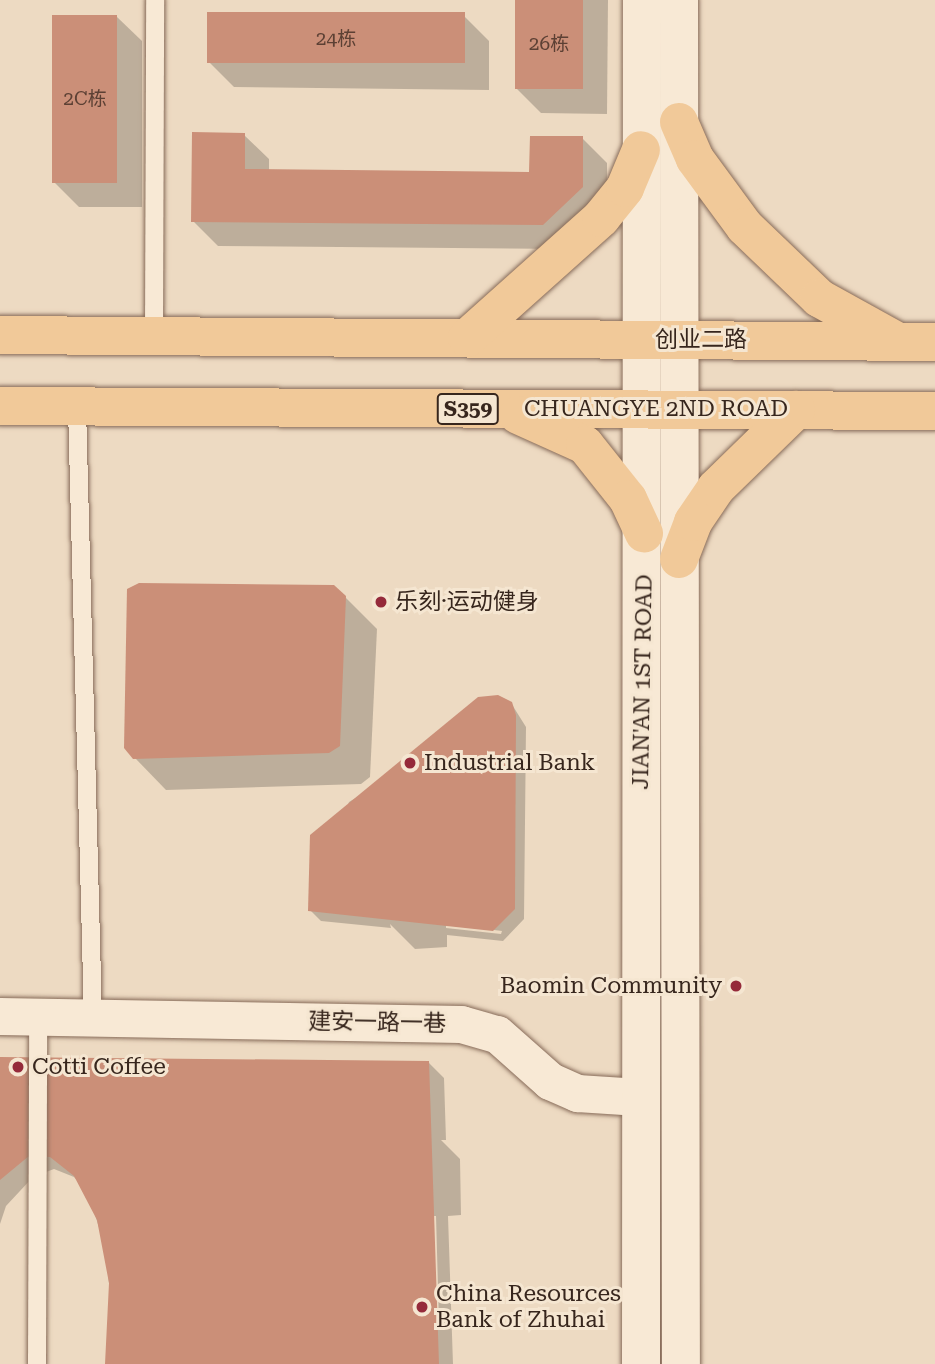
<!DOCTYPE html>
<html>
<head>
<meta charset="utf-8">
<style>
	body { margin:0 }
	#map { position:relative; width:935px; height:1364px; overflow:hidden; background:#eddac2; font-family:"Roboto Serif","Noto Sans SC",serif }
	div>[style] { position:absolute }
	.shadow>* { inset:0; background:#0003 }
	.building>* { inset:0; background:#cb8f78; transform-origin:0 0 }
	.roads { filter:drop-shadow(0 0 2px #876b59) drop-shadow(0 0 2px #876b59) }
	.service>* { height:18px; margin:-9px; padding:0 9px; transform-origin:9px; border-radius:9px; background:#f8e9d5 }
	.minor>* { height:37px; margin:-18.5px; padding:0 18.5px; transform-origin:18.5px; border-radius:18.5px; background:#f8e9d5 }
	.secondary>* { height:38px; margin:-19px; padding:0 19px; transform-origin:19px; border-radius:19px; background:#f8e9d5 }
	.primary>* { height:38px; margin:-19px; padding:0 19px; transform-origin:19px; border-radius:19px; background:#f1c999 }
	.dots>* { width:19px; height:19px; translate:-50% -50%; box-sizing:border-box; border:4px solid #f5e6d1; border-radius:50% }
	span { translate:-50% -50%; white-space:nowrap; text-align:center; line-height:1.15; -webkit-text-stroke:6px #f5e6d1; paint-order:stroke }
	.number-label { font-size:19px; color:#5c4034 }
	.number-label span { -webkit-text-stroke-width:0 }
	.shield-label span { padding:2px 5px; background:#f5e6d1; border:2px solid; border-radius:5px; -webkit-text-stroke-width:0 }
	.shield-label { font-size:21px; color:#37261d; font-weight:700 }
	.street-label { font-size:23px; color:#37261d }
	.poi-label { font-size:23px; color:#37261d }
	.left { translate:0 -50%; text-align:left }
	.right { translate:-100% -50%; text-align:right }
</style>
</head>
<body>
<div id="map">
	<div class="shadow">
		<div style="clip-path:polygon(516px 0,608px 0,607px 114px,541px 113px,516px 88px)"></div>
		<div style="clip-path:polygon(464px 16px,489px 41px,489px 90px,234px 87px,209px 62px)"></div>
		<div style="clip-path:polygon(117px 17px,142px 41px,142px 207px,79px 207px,54px 182px)"></div>
		<div style="clip-path:polygon(244px 135px,269px 159px,269px 171px,531px 174px,582px 138px,607px 163px,607px 212px,568px 249px,218px 246px,193px 221px)"></div>
		<div style="clip-path:polygon(345px 597px,377px 629px,370px 777px,361px 784px,166px 790px,135px 758px)"></div>
		<div style="clip-path:polygon(evenodd,511px 703px,526px 727px,524px 919px,503px 941px,447px 935px,447px 947px,415px 949px,390px 924px,391px 928px,321px 921px,310px 910px,349px 802px,511px 703px,446px 924px,502px 931px,501px 934px,446px 928px,446px 924px)"></div>
		<div style="clip-path:polygon(evenodd,0 1059px,429px 1063px,444px 1078px,446px 1140px,441px 1140px,460px 1159px,461px 1215px,448px 1216px,453px 1364px,106px 1364px,112px 1311px,105px 1247px,88px 1192px,74px 1177px,54px 1169px,33px 1177px,6px 1206px,0 1224px,0 1059px,433px 1216px,436px 1216px,439px 1323px,436px 1323px,433px 1216px)"></div>
	</div>
	<div class="building">
		<div style="left:515px;top:0;width:68px;height:89px"></div>
		<div style="left:207px;top:12px;width:258px;height:51px"></div>
		<div style="left:52px;top:15px;width:65px;height:168px"></div>
		<div style="clip-path:polygon(192px 132px,245px 133px,245px 169px,529px 172px,530px 136px,583px 136px,583px 187px,543px 225px,191px 222px)"></div>
		<div style="clip-path:polygon(139px 583px,334px 585px,346px 596px,340px 746px,329px 753px,133px 759px,124px 748px,127px 589px)"></div>
		<div style="clip-path:polygon(498px 695px,512px 702px,516px 715px,515px 909px,493px 931px,308px 911px,310px 835px,478px 697px)"></div>
		<div style="clip-path:polygon(0 1057px,429px 1061px,439px 1364px,105px 1364px,109px 1283px,97px 1220px,74px 1176px,50px 1157px,29px 1156px,0 1180px)"></div>
	</div>
	<div class="roads">
		<div class="service">
			<div style="left:154px;top:336px;width:336px;rotate:-89.8deg"></div>
			<div style="left:77px;top:407px;width:611px;rotate:88.5deg"></div>
			<div style="left:37px;top:1364px;width:347px;rotate:-89.8deg"></div>
		</div>
		<div class="minor">
			<div style="left:0;top:1016px;width:461px;rotate:1deg"></div>
			<div style="left:461px;top:1024px;width:37px;rotate:16deg"></div>
			<div style="left:497px;top:1034px;width:71px;rotate:41.6deg"></div>
			<div style="left:550px;top:1081px;width:30px;rotate:24deg"></div>
			<div style="left:577px;top:1093px;width:62px;rotate:3.7deg"></div>
		</div>
		<div class="secondary">
			<div style="left:679px;top:0;width:1364px;rotate:89.92deg"></div>
			<div style="left:641px;top:1364px;width:1364px;rotate:-89.96deg"></div>
		</div>
		<div class="primary">
			<div style="left:679px;top:122px;width:40px;rotate:66.6deg"></div>
			<div style="left:695px;top:159px;width:84px;rotate:53.7deg"></div>
			<div style="left:745px;top:227px;width:103px;rotate:43.8deg"></div>
			<div style="left:819px;top:298px;width:85px;rotate:29deg"></div>
			<div style="left:0;top:335px;width:935px;rotate:0.43deg"></div>
			<div style="left:467px;top:338px;width:180px;rotate:-41.8deg"></div>
			<div style="left:601px;top:218px;width:38px;rotate:-51deg"></div>
			<div style="left:625px;top:188px;width:41px;rotate:-67.2deg"></div>
			<div style="left:0;top:406px;width:935px;rotate:0.31deg"></div>
			<div style="left:518px;top:415px;width:73px;rotate:24.1deg"></div>
			<div style="left:585px;top:445px;width:69px;rotate:51.5deg"></div>
			<div style="left:628px;top:499px;width:38px;rotate:65deg"></div>
			<div style="left:679px;top:559px;width:40px;rotate:-69deg"></div>
			<div style="left:693px;top:522px;width:41px;rotate:-55.9deg"></div>
			<div style="left:716px;top:488px;width:112px;rotate:-44.3deg"></div>
		</div>
	</div>
	<div class="dots">
		<div style="left:381px;top:602px;background:#952a3a"></div>
		<div style="left:410px;top:763px;background:#952a3a"></div>
		<div style="left:736px;top:986px;background:#952a3a"></div>
		<div style="left:18px;top:1067px;background:#952a3a"></div>
		<div style="left:422px;top:1307px;background:#952a3a"></div>
	</div>
	<div class="number-label">
		<span style="left:336px;top:39px">24栋</span>
		<span style="left:549px;top:44px">26栋</span>
		<span style="left:85px;top:99px">2C栋</span>
	</div>
	<div class="shield-label">
		<span style="left:468px;top:409px">S359</span>
	</div>
	<div class="street-label">
		<span style="left:701px;top:340px">创业二路</span>
		<span style="left:656px;top:409px">CHUANGYE 2ND ROAD</span>
		<span style="left:643px;top:682px;rotate:-89deg">JIAN'AN 1ST ROAD</span>
		<span style="left:377px;top:1023px;rotate:1deg">建安一路一巷</span>
	</div>
	<div class="poi-label">
		<span class="left" style="left:395px;top:602px">乐刻·运动健身</span>
		<span class="left" style="left:424px;top:763px">Industrial Bank</span>
		<span class="right" style="left:722px;top:986px">Baomin Community</span>
		<span class="left" style="left:32px;top:1067px">Cotti Coffee</span>
		<span class="left" style="left:436px;top:1307px">China Resources<br>Bank of Zhuhai</span>
	</div>
</div>
</body>
</html>
